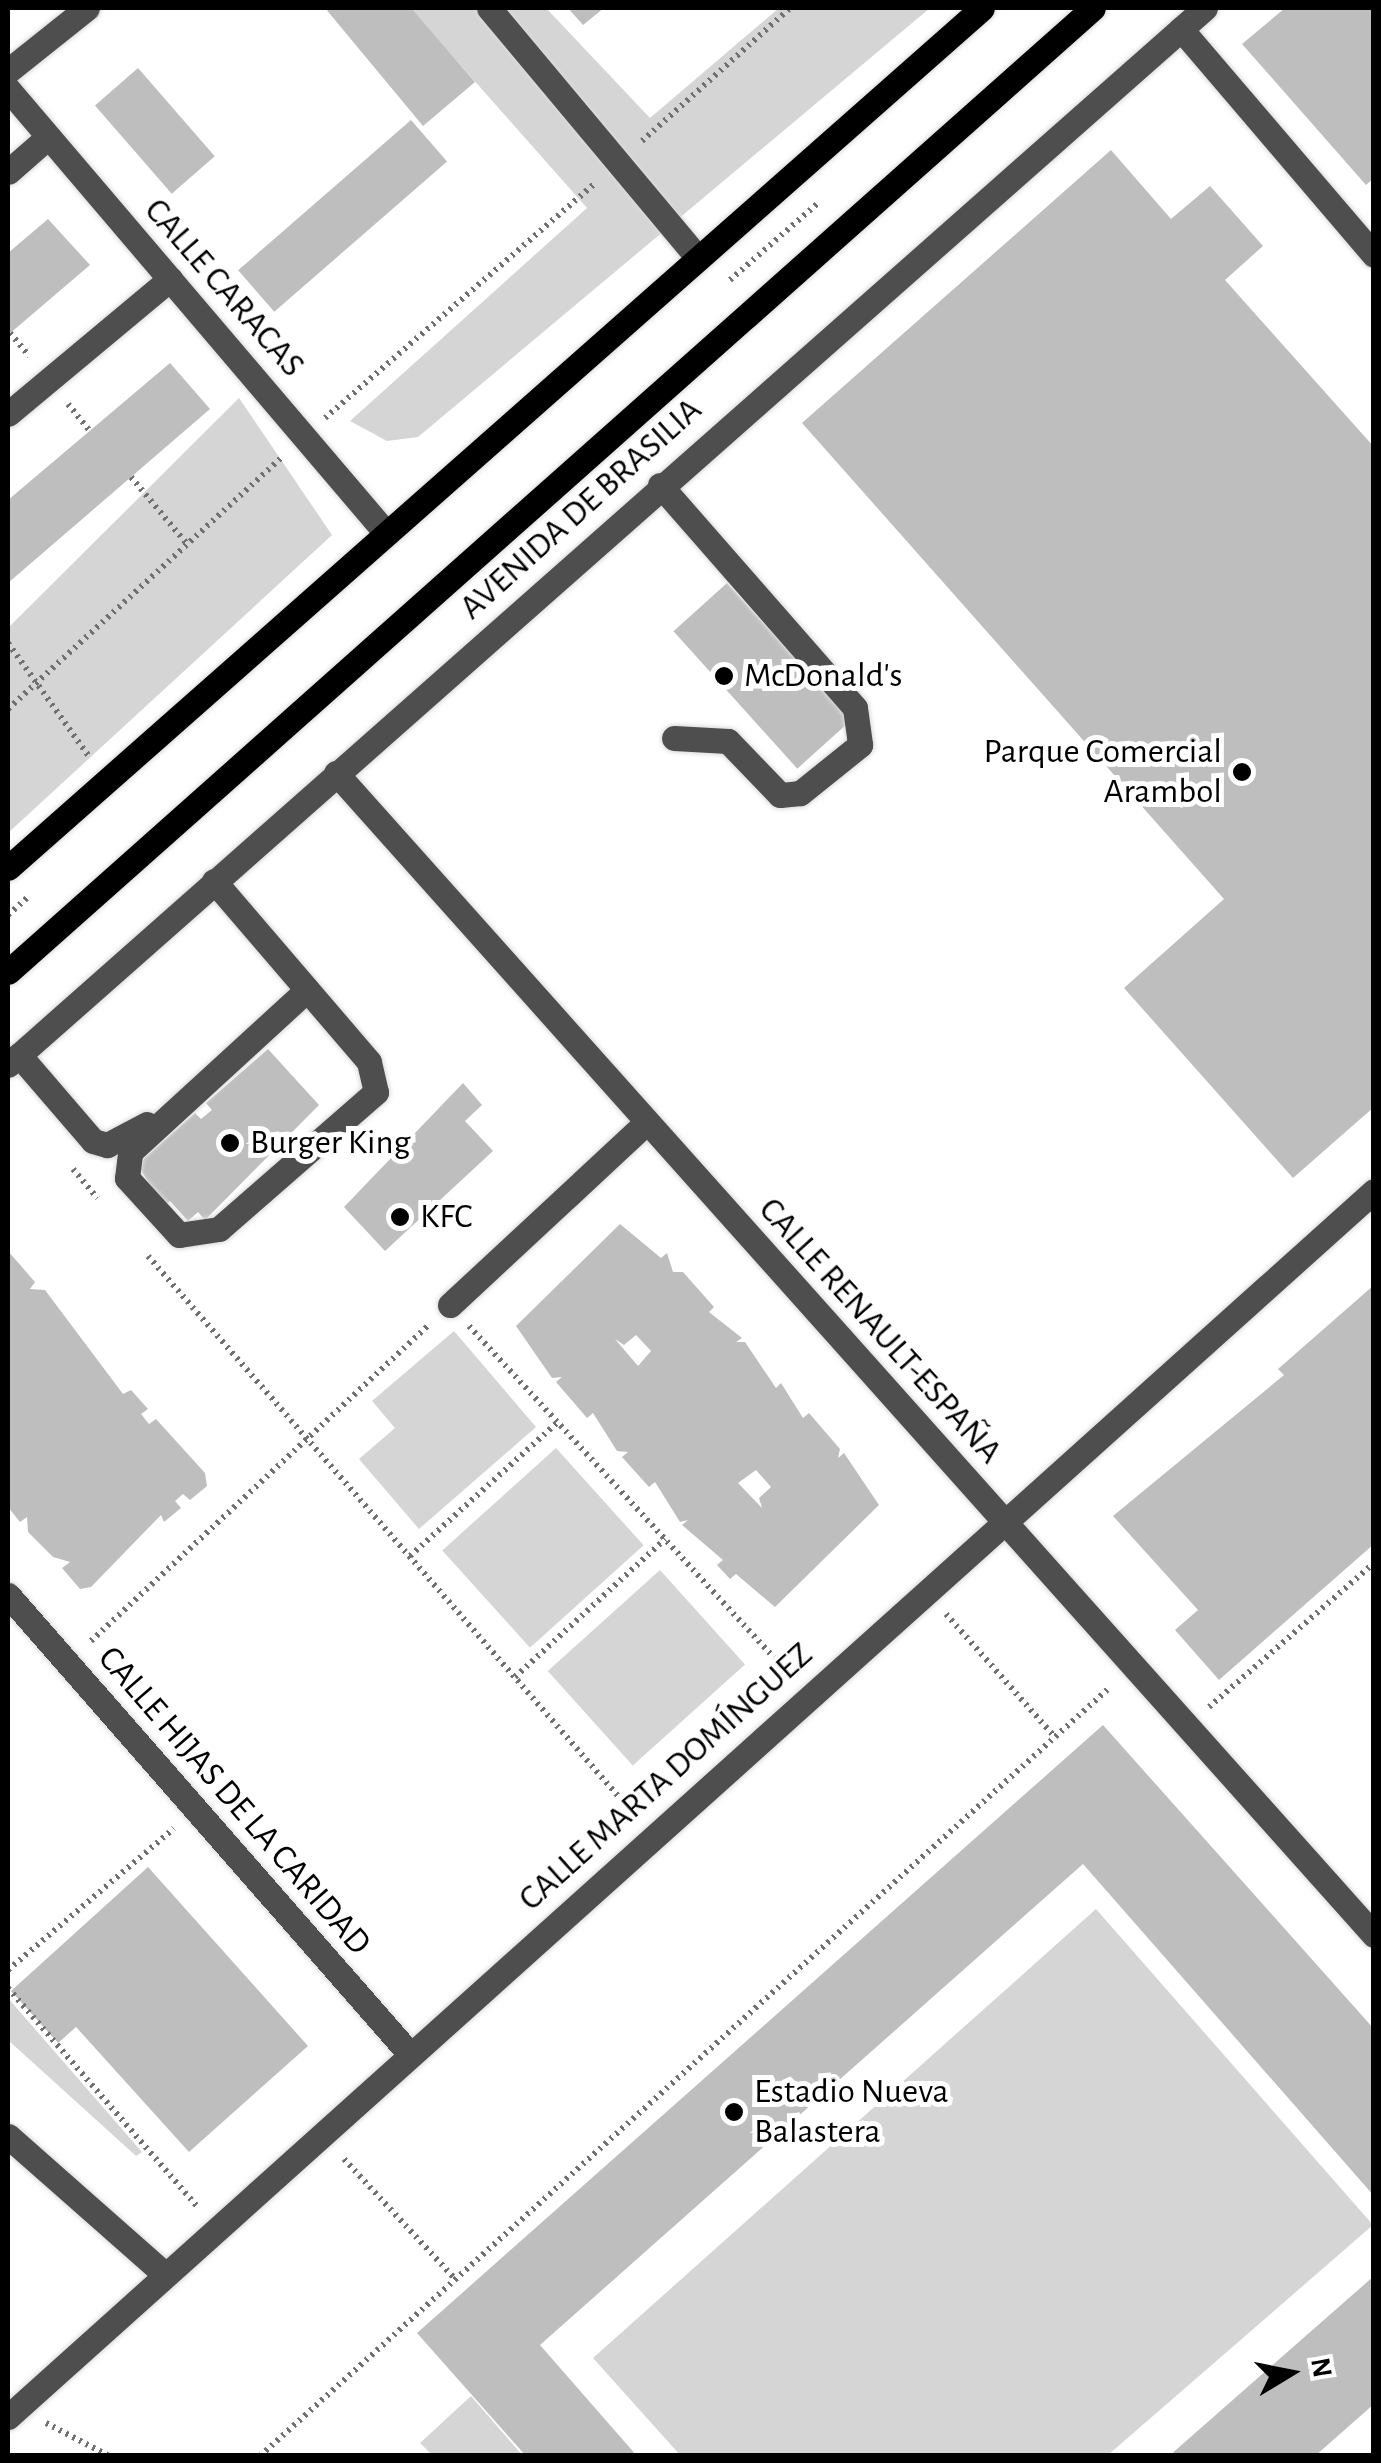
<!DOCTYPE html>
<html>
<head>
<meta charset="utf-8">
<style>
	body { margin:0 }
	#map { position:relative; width:1381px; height:2463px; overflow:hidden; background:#fff; font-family:"Alegreya Sans",sans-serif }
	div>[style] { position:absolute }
	.green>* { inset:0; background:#d5d5d5; transform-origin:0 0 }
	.building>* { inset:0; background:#bebebe; transform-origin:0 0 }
	.path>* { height:6px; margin-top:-3px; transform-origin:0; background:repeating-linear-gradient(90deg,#707070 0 2.5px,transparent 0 7.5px) }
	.roads { filter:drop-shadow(0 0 2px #dbdbdb) drop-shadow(0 0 2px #dbdbdb) }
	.minor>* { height:25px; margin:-12.5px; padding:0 12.5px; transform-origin:12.5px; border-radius:12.5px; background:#4e4e4e }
	.major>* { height:25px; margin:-12.5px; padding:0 12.5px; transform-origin:12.5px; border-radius:12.5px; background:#000 }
	.dots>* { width:28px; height:28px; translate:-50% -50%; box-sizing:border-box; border:5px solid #fff; border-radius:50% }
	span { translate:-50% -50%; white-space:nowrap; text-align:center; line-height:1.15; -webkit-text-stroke:10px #fff; paint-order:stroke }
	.street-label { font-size:35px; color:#000 }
	.poi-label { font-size:35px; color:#000 }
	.left { translate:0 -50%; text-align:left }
	.right { translate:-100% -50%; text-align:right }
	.frame { position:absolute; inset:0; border:10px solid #000; pointer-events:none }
	.north { position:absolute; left:1241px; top:2323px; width:100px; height:100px; -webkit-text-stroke:8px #fff; paint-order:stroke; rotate:80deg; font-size:28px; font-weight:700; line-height:40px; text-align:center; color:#000 }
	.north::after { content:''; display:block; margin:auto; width:35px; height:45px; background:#000; clip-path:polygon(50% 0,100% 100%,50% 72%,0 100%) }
</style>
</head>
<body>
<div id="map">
	<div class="green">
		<div style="clip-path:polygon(410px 8px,546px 8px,650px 118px,779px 8px,930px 8px,418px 437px,387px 441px,350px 421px,587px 208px)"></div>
		<div style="clip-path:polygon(239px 398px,332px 535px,8px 833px,8px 628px)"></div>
		<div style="clip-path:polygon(454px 1331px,536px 1427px,419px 1529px,359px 1459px,395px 1428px,372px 1401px)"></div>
		<div style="left:556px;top:1448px;width:131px;height:153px;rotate:48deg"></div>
		<div style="left:660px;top:1570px;width:127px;height:151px;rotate:48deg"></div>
		<div style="clip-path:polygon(1096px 1909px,1373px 2225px,1108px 2455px,680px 2455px,593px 2358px)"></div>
		<div style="clip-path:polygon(8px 1998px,142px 2152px,136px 2156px,8px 2040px)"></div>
		<div style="clip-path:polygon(471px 2396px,522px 2455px,432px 2455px,420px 2443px)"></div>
	</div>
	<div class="building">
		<div style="clip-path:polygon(325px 8px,411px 8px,475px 82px,423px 126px)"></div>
		<div style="clip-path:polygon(568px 8px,604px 8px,583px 25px)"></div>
		<div style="clip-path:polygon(1285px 8px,1374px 8px,1374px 178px,1366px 185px,1242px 44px)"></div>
		<div style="left:138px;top:68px;width:117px;height:57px;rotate:49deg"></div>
		<div style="left:411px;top:120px;width:55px;height:229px;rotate:49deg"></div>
		<div style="clip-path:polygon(1111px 150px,1171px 219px,1210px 186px,1263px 246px,1225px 280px,1374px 447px,1374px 1107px,1293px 1178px,1124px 988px,1224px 899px,802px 423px)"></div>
		<div style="clip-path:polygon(48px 219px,90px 265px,8px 335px,8px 253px)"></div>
		<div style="clip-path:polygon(170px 363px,210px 409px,8px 583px,8px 500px)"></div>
		<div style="left:727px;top:583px;width:185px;height:72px;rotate:48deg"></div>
		<div style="clip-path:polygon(268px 1049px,319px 1105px,205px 1220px,198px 1212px,188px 1221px,170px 1201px,162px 1208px,138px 1164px,195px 1113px,201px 1119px,212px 1110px,206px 1103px)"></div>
		<div style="clip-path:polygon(463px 1083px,482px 1105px,465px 1121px,493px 1151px,385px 1251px,344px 1207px)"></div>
		<div style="clip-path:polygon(evenodd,620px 1224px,661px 1258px,667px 1253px,673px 1272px,683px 1272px,714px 1307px,709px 1312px,742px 1338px,736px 1342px,745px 1342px,776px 1388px,781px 1383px,803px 1418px,809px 1413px,840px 1449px,838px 1458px,844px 1453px,879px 1505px,775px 1607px,736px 1574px,730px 1579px,717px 1565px,723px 1560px,682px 1525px,688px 1520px,680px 1522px,655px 1482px,649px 1487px,622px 1457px,628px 1452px,617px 1451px,593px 1413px,587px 1418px,556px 1382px,562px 1377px,552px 1378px,516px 1326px,620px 1224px,636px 1335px,651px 1351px,638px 1366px,615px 1339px,624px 1345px,636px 1335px,620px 1224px,756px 1470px,771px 1487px,759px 1498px,762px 1508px,738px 1483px,756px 1470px)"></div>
		<div style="clip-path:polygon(8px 1251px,35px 1282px,30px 1289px,45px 1290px,123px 1394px,131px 1390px,148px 1409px,141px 1414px,149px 1424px,156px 1419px,205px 1473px,207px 1486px,190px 1500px,183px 1494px,175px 1501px,181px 1508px,164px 1522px,161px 1515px,91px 1587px,80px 1589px,62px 1568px,70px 1562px,53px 1557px,28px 1532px,27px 1517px,20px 1522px,8px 1507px)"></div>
		<div style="clip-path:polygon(1374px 1285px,1374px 1544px,1219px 1680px,1175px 1630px,1198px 1610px,1113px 1516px,1284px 1375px,1278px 1369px)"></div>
		<div style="clip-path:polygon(1103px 1725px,1374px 2029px,1374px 2196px,1083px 1864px,540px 2345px,637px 2456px,526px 2456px,417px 2333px)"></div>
		<div style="clip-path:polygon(148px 1867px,308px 2046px,189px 2152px,76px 2027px,58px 2043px,11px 1991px)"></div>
		<div style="clip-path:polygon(1374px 2276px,1374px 2404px,1315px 2456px,1169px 2456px)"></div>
	</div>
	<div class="path">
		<div style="left:642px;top:141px;width:199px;rotate:-41.9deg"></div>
		<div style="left:730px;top:280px;width:117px;rotate:-41.2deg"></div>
		<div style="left:10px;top:333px;width:30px;rotate:50deg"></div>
		<div style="left:68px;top:404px;width:35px;rotate:51deg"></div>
		<div style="left:325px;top:418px;width:358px;rotate:-41deg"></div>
		<div style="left:131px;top:477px;width:87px;rotate:50.1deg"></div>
		<div style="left:8px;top:643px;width:138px;rotate:54.5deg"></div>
		<div style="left:8px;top:709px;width:374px;rotate:-42.6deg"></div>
		<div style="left:8px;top:915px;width:28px;rotate:-42deg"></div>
		<div style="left:73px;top:1169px;width:38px;rotate:50deg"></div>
		<div style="left:148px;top:1256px;width:737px;rotate:48.96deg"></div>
		<div style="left:469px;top:1326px;width:473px;rotate:47.4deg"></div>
		<div style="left:410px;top:1556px;width:200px;rotate:-42.2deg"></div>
		<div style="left:946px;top:1614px;width:164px;rotate:48.5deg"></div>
		<div style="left:91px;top:1641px;width:463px;rotate:-43.1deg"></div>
		<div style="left:515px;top:1677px;width:204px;rotate:-42.6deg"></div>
		<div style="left:1209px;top:1707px;width:219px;rotate:-41.1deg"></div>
		<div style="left:8px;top:1970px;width:218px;rotate:-40.5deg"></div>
		<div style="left:8px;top:1988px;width:289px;rotate:49.1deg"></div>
		<div style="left:344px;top:2159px;width:163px;rotate:47.2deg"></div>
		<div style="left:46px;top:2423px;width:71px;rotate:27.6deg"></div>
		<div style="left:260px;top:2456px;width:1145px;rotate:-42.13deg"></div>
	</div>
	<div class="roads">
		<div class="minor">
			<div style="left:489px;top:8px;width:326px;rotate:50.1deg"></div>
			<div style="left:1181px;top:29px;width:297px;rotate:49.5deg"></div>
			<div style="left:8px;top:71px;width:101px;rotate:-38.6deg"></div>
			<div style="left:8px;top:89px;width:583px;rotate:49.59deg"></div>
			<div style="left:8px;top:172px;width:53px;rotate:-41.2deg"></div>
			<div style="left:8px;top:414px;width:211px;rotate:-39.8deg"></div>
			<div style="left:660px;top:485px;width:296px;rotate:48.8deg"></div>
			<div style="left:855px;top:708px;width:37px;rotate:82deg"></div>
			<div style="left:860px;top:745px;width:77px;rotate:141.3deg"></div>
			<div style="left:800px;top:793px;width:20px;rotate:174deg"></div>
			<div style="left:780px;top:795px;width:75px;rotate:-133.9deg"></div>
			<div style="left:728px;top:741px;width:54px;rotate:-176.8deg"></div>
			<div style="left:336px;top:773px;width:1558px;rotate:48.23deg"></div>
			<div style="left:214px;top:881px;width:238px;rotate:49.4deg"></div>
			<div style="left:369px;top:1062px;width:31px;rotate:77deg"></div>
			<div style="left:376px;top:1092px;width:208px;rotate:138.9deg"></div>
			<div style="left:219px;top:1229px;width:40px;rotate:171.5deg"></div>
			<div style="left:179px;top:1235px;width:77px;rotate:-132.4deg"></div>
			<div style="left:127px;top:1178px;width:26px;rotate:-83deg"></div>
			<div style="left:130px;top:1152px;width:240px;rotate:-42.5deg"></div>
			<div style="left:19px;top:1055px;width:113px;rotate:49.3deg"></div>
			<div style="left:93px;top:1141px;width:15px;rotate:16deg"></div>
			<div style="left:107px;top:1145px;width:45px;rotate:-27.7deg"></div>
			<div style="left:8px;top:1065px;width:1597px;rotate:-41.45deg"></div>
			<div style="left:450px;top:1305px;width:266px;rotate:-42.9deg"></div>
			<div style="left:8px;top:1595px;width:609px;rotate:48.8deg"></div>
			<div style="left:8px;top:2136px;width:205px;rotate:41.4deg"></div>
			<div style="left:8px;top:2417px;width:1835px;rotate:-41.91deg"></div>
		</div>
		<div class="major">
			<div style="left:8px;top:868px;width:1299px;rotate:-41.44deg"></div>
			<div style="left:8px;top:972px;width:1451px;rotate:-41.62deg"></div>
		</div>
	</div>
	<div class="dots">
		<div style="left:724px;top:676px;background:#000"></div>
		<div style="left:1242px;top:772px;background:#000"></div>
		<div style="left:230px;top:1143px;background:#000"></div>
		<div style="left:400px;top:1217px;background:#000"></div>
		<div style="left:734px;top:2112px;background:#000"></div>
	</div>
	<div class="street-label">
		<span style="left:224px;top:288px;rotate:49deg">CALLE CARACAS</span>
		<span style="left:581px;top:509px;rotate:-42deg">AVENIDA DE BRASILIA</span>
		<span style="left:880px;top:1331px;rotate:48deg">CALLE RENAULT-ESPAÑA</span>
		<span style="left:666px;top:1777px;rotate:-42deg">CALLE MARTA DOMÍNGUEZ</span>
		<span style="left:234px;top:1801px;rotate:49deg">CALLE HIJAS DE LA CARIDAD</span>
	</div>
	<div class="poi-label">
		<span class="left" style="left:744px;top:676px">McDonald's</span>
		<span class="right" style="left:1222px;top:772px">Parque Comercial<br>Arambol</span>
		<span class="left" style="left:250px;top:1143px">Burger King</span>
		<span class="left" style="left:420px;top:1217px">KFC</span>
		<span class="left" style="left:754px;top:2112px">Estadio Nueva<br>Balastera</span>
	</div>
	<div class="frame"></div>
	<div class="north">N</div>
</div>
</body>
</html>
